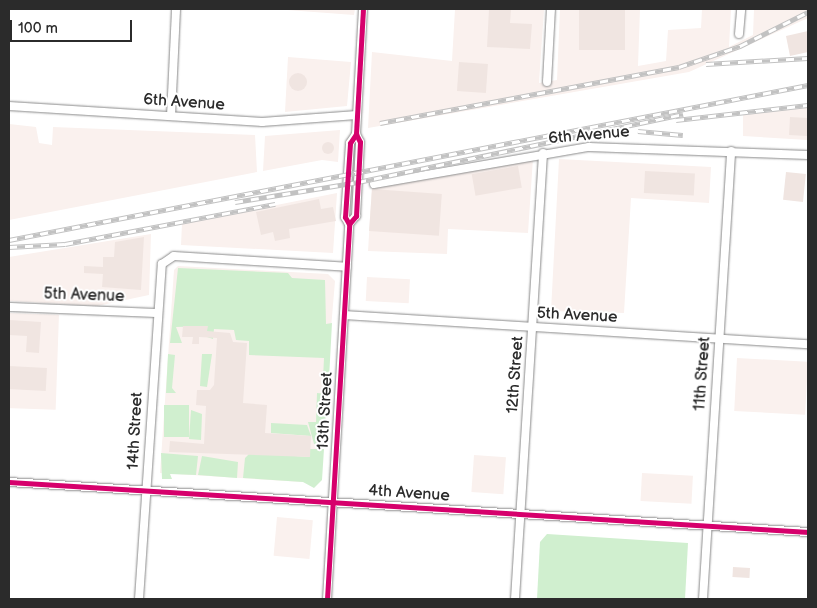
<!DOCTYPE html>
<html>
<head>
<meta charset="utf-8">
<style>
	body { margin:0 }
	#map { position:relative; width:817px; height:608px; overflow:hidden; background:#fff; font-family:"Balsamiq Sans",sans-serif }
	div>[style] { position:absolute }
	.built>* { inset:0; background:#faf1ee; transform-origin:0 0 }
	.green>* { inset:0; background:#d0efcf; transform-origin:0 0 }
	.building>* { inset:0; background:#f0e5e1; transform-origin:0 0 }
	.round { border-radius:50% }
	.roads { filter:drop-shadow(0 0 1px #8a8a8a) drop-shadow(0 0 1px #8a8a8a) }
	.minor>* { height:8px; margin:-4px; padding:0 4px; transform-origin:4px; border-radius:4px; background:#fff }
	.rail>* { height:4.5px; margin-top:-2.25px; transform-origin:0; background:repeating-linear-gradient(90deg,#fff 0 8px,#c2c2c2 0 16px); box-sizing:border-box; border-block:1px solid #c2c2c2 }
	.cycleway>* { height:5px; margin:-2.5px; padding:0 2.5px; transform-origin:2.5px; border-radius:2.5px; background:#d6006c }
	span { translate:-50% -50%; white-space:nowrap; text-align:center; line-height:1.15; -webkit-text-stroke:4px #fff; paint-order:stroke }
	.street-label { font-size:16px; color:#2b2b2b }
	.frame { position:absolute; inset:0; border:10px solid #2b2b2b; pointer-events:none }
	.scale { position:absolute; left:10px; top:20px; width:122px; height:22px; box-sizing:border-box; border:2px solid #2b2b2b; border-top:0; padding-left:6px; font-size:15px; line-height:18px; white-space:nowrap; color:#2b2b2b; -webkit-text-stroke:4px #fff; paint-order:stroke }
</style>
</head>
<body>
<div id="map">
	<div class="built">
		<div style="clip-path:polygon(274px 9px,355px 9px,354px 15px)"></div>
		<div style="clip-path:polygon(455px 9px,544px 9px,539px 83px,557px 80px,560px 9px,640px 9px,638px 66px,666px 61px,668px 30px,701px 28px,702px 9px,731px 9px,729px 47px,753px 35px,754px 9px,808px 9px,808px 18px,689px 72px,368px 128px,372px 52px,452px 61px)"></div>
		<div style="clip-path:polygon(288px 57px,351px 62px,347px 106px,285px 112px)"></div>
		<div style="clip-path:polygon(808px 107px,808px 140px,743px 136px,743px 115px)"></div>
		<div style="clip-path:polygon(9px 124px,36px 127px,39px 143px,52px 145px,53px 127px,255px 135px,257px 172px,9px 220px)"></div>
		<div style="clip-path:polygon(340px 130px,338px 162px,322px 160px,263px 171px,265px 136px)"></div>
		<div style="clip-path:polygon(533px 158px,528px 233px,448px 229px,447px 254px,368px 251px,372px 187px)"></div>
		<div style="clip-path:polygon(559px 159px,711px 167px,709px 203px,631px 198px,624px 313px,551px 311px)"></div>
		<div style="clip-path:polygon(337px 193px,333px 253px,181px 245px,182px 224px)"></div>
		<div style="clip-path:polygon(151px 234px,149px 295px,97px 306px,9px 301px,9px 257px)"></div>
		<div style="clip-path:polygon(178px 266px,328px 274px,335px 281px,318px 483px,160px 473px,174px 270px)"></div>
		<div style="left:367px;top:277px;width:43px;height:24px;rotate:3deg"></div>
		<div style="left:9px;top:313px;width:50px;height:95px;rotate:2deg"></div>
		<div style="left:737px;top:358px;width:71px;height:53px;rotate:3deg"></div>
		<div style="left:474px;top:455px;width:32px;height:37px;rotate:4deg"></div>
		<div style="left:642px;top:473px;width:51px;height:28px;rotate:3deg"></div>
		<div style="left:277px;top:517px;width:36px;height:39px;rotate:5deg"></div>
	</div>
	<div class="green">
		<div style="clip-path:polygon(178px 268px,288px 273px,292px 278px,325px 280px,326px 324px,332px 323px,329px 379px,323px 379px,324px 358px,249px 355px,249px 341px,236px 340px,234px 330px,214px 329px,213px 339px,207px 337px,207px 326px,176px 327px,182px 343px,170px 343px)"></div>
		<div style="clip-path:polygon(168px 354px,175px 355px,172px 388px,176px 393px,166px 393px)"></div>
		<div style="clip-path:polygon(202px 354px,212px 354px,207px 387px,200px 386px)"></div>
		<div style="clip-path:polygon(317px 393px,327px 394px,324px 445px,314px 444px,308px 422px,316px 422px)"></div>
		<div style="left:164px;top:405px;width:25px;height:32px"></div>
		<div style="clip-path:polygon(191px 410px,202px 414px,201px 440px,189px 439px)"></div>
		<div style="clip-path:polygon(271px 423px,307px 425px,311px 436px,271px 433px)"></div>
		<div style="clip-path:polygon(310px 449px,324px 449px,322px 480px,314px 488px,303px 482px,243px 478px,245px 458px,250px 453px,309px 457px)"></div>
		<div style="clip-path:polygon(161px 453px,198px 456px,196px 475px,170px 474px,172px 479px,162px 479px)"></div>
		<div style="clip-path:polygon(202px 456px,238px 462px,237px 478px,198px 475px)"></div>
		<div style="clip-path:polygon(547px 534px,688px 543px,685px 599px,537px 599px,540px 542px)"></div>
	</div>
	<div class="building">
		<div style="clip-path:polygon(489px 9px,511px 9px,510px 23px,532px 24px,530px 49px,487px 47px)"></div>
		<div style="left:579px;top:9px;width:46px;height:41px"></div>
		<div style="clip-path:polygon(808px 31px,808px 52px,790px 56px,786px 36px)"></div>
		<div style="left:459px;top:62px;width:29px;height:29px;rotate:4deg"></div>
		<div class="round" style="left:289px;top:73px;width:18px;height:18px"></div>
		<div style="left:790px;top:117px;width:18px;height:18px;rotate:3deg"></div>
		<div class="round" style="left:322px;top:142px;width:12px;height:12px"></div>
		<div style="left:518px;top:166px;width:22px;height:47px;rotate:80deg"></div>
		<div style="left:645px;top:171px;width:50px;height:22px;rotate:3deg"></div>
		<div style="left:786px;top:172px;width:20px;height:28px;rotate:6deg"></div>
		<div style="left:372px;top:189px;width:70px;height:42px;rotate:4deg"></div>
		<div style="clip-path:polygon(319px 199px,321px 209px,333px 207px,336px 221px,289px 229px,290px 238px,275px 241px,273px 232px,261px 235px,256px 212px)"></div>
		<div style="clip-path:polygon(144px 237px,141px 290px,102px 287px,103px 274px,84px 273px,84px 266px,103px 267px,103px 257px,114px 257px,115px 242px)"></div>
		<div style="clip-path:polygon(9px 320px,41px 322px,39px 353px,26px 352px,27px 336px,9px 335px)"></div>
		<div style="clip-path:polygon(183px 326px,208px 326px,207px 331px,230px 333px,233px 342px,247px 343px,243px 403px,267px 405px,265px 433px,311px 436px,310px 457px,169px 452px,170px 441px,204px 444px,206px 406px,196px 405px,197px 390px,210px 390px,214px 385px,217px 338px,199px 337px,199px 344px,192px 344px,193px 337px,182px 337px)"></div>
		<div style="left:9px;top:366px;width:38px;height:23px;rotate:3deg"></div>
		<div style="left:733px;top:567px;width:17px;height:10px;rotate:3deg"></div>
	</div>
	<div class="roads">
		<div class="minor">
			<div style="left:739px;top:34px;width:25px;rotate:-85deg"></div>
			<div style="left:547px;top:82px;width:73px;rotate:-86.9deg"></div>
			<div style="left:9px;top:106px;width:254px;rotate:3.6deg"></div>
			<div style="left:262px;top:122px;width:95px;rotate:-4.2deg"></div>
			<div style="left:171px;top:116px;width:107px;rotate:-87.3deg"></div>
			<div style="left:374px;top:184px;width:218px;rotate:-9.8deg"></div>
			<div style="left:589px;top:147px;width:219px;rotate:2.1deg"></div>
			<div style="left:349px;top:224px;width:8px;rotate:-120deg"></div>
			<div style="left:345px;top:217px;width:74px;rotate:-86.1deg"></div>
			<div style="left:350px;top:143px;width:11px;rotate:-56deg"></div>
			<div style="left:356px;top:134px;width:125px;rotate:-86.8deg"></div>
			<div style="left:9px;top:307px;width:149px;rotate:2.3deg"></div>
			<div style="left:344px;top:315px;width:465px;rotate:3.6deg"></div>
			<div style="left:9px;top:482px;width:801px;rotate:3.58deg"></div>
			<div style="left:139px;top:599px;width:336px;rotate:-86.1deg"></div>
			<div style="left:162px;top:264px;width:14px;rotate:-34deg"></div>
			<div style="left:174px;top:256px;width:173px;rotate:3.6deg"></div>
			<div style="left:327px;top:599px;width:376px;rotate:-86.6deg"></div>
			<div style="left:349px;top:224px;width:11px;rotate:-49deg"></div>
			<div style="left:356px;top:216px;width:34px;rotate:-87deg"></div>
			<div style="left:358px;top:182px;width:40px;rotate:-87.1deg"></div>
			<div style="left:360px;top:142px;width:9px;rotate:-117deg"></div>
			<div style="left:515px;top:599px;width:447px;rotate:-86.4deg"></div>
			<div style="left:703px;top:599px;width:449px;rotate:-86.4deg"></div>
		</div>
	</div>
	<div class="rail">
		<div style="left:706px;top:64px;width:102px;rotate:-3.4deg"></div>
		<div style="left:676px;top:120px;width:133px;rotate:-6.5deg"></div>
		<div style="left:380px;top:123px;width:304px;rotate:-10.6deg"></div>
		<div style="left:679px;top:67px;width:65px;rotate:-19deg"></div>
		<div style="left:740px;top:46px;width:76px;rotate:-26.6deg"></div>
		<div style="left:638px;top:131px;width:45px;rotate:5.1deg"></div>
		<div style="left:235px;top:202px;width:125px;rotate:-9.2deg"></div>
		<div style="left:358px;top:182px;width:332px;rotate:-11.8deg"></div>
		<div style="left:9px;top:240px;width:814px;rotate:-10.98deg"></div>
		<div style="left:9px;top:247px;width:56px;rotate:-3.1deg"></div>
		<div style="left:65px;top:244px;width:214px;rotate:-10.8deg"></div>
	</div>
	<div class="cycleway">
		<div style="left:349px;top:224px;width:8px;rotate:-120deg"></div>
		<div style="left:345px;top:217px;width:74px;rotate:-86.1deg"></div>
		<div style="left:350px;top:143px;width:11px;rotate:-56deg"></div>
		<div style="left:356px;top:134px;width:125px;rotate:-86.8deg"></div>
		<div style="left:9px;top:482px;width:801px;rotate:3.58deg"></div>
		<div style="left:327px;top:599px;width:376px;rotate:-86.6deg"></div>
		<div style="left:349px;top:224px;width:11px;rotate:-49deg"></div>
		<div style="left:356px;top:216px;width:34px;rotate:-87deg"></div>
		<div style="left:358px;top:182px;width:40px;rotate:-87.1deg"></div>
		<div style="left:360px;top:142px;width:9px;rotate:-117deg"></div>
	</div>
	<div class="street-label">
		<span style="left:184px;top:103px;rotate:4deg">6th Avenue</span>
		<span style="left:589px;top:136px;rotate:-5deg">6th Avenue</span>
		<span style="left:84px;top:296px;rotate:2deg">5th Avenue</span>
		<span style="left:577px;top:316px;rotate:3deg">5th Avenue</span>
		<span style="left:703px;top:374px;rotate:-86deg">11th Street</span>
		<span style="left:516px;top:375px;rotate:-86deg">12th Street</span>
		<span style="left:326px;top:411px;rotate:-87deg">13th Street</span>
		<span style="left:136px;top:431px;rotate:-87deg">14th Street</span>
		<span style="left:409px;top:494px;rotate:4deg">4th Avenue</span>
	</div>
	<div class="frame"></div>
	<div class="scale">100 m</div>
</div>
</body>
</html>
